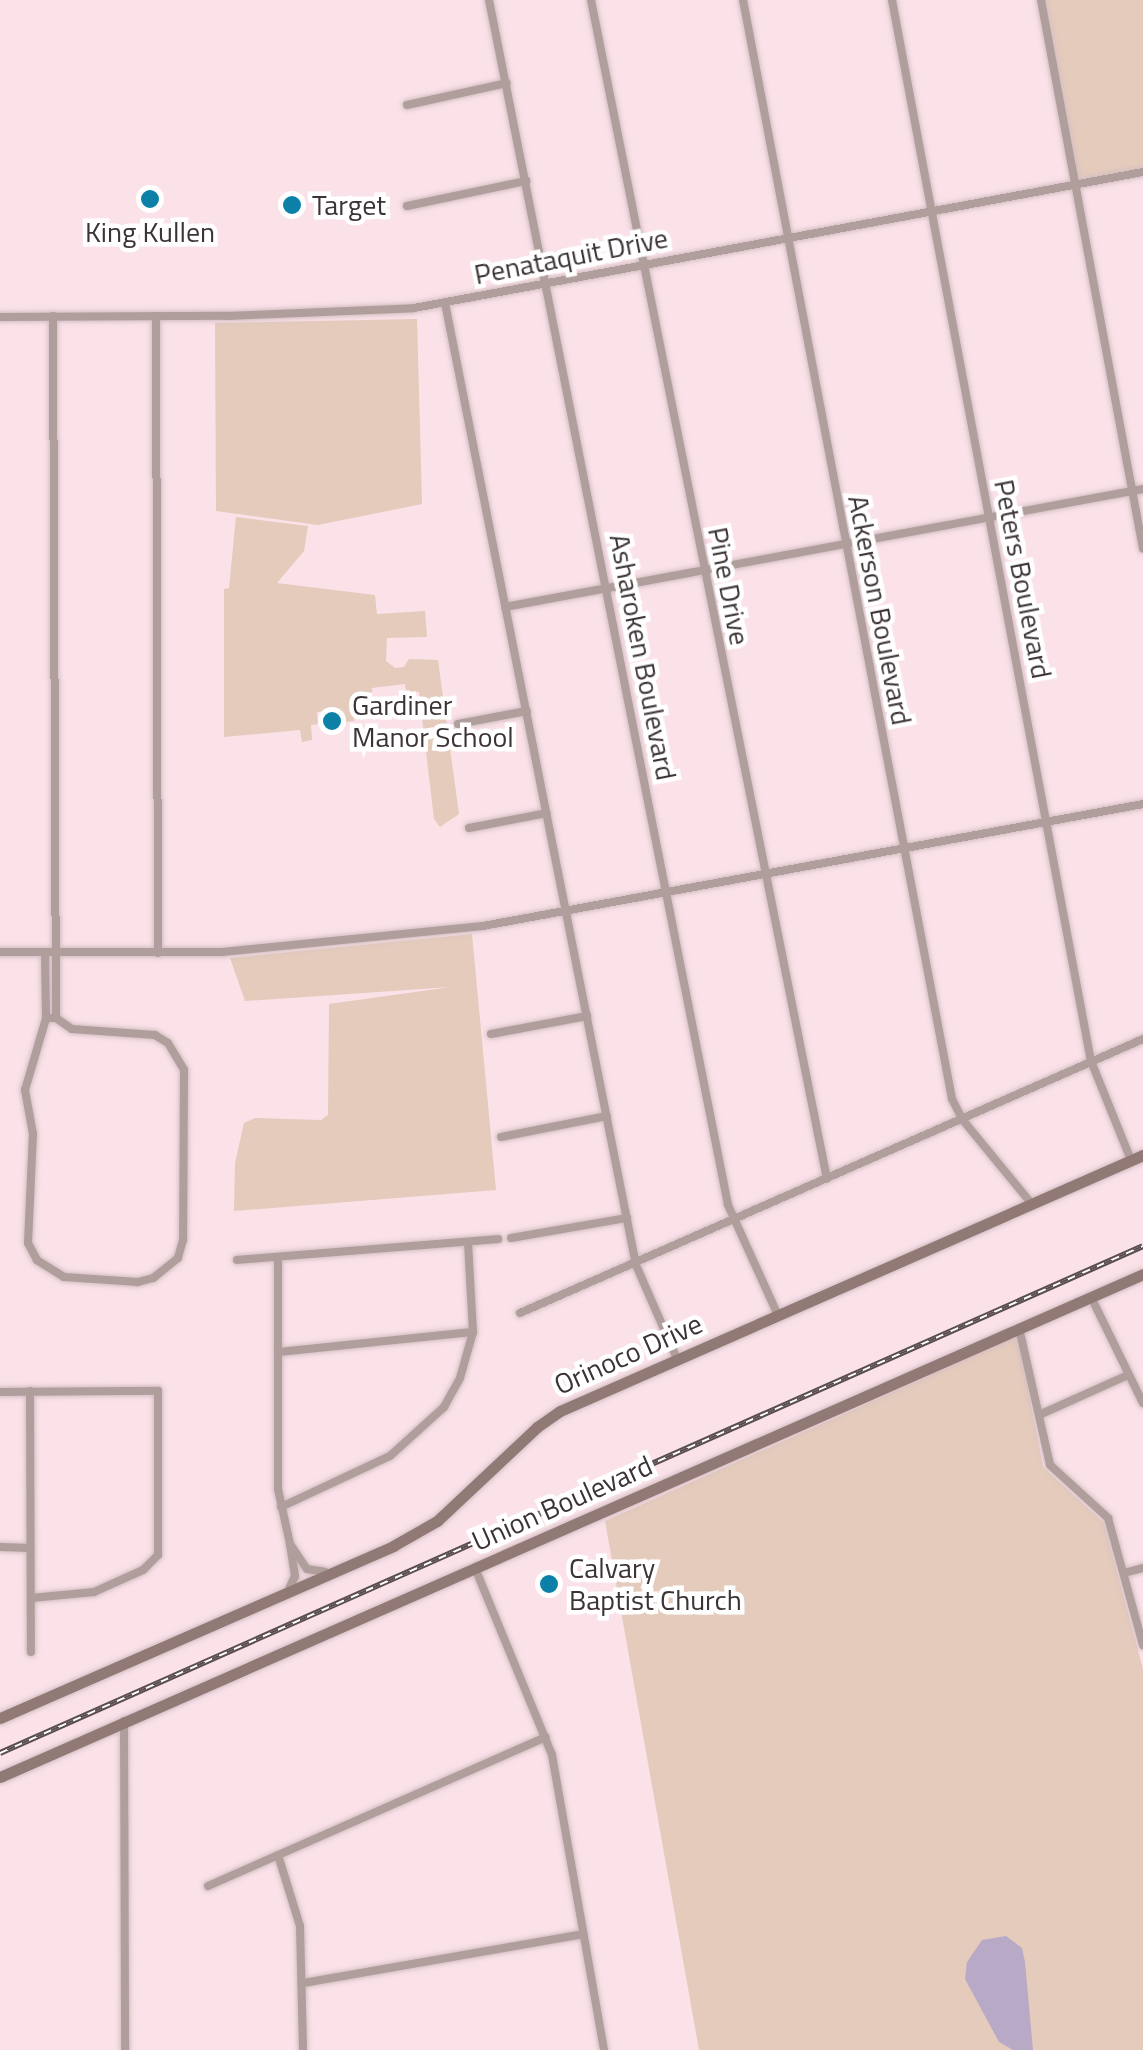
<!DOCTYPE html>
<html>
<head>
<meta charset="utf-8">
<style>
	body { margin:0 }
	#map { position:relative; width:1143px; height:2050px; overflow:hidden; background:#fae2e8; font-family:"Titillium Web",sans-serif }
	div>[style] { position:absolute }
	.green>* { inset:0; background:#e4cbbc }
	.water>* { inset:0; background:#b8a9c7 }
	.roads { filter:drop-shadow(0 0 2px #d4bfc4) drop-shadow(0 0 2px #d4bfc4) }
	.street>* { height:8px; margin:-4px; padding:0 4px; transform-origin:4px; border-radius:4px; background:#af9e9b }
	.secondary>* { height:11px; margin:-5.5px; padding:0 5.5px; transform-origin:5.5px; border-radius:5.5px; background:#917976 }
	.rail>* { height:6px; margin-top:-3px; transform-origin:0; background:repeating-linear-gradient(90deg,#fff 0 8px,#584d4f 0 16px); box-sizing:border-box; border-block:2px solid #584d4f }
	.dots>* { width:28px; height:28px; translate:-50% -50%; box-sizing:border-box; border:5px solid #fff; border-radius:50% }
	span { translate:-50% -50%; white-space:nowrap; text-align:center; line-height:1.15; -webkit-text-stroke:9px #fff; paint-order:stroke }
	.poi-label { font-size:28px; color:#3c3335 }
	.left { translate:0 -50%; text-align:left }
	.street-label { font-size:28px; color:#3c3335 }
</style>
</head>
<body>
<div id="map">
	<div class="green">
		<div style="clip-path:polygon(1041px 0,1143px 0,1143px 171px,1075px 183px)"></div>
		<div style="clip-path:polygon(417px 319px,422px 504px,318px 525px,216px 511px,215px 323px)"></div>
		<div style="clip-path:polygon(236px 517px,308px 526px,304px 551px,277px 583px,375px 595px,377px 614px,425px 611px,427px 637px,387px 638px,386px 661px,395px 668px,404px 667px,409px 659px,438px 660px,459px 814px,440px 827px,434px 819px,419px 692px,406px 692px,405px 684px,372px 688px,372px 706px,353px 709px,354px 721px,345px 722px,344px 710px,342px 722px,333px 723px,332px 711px,317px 712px,318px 724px,311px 725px,312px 740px,302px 742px,300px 730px,224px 737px,224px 589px,229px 588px)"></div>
		<div style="clip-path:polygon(472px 934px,496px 1190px,234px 1211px,235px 1163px,244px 1123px,255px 1118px,321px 1120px,328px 1115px,329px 1004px,451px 987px,245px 1001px,230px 958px)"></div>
		<div style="clip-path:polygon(1018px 1336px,1043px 1467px,1104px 1523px,1143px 1669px,1143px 2050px,699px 2050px,605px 1521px)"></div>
	</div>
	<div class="water">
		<div style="clip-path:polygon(1006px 1936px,1022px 1948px,1025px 1962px,1033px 2050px,1013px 2050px,999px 2042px,965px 1979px,967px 1962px,982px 1940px)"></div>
	</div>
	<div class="roads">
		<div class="street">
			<div style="left:489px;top:0;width:1228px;rotate:78.78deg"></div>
			<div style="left:728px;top:1205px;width:121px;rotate:65.6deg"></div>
			<div style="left:591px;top:0;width:1202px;rotate:78.68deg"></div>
			<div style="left:743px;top:0;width:1119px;rotate:79.23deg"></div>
			<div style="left:952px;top:1099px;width:22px;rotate:63deg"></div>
			<div style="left:962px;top:1119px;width:109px;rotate:50.6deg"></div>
			<div style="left:892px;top:0;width:1080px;rotate:79.38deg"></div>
			<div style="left:1091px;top:1061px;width:107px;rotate:68deg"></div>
			<div style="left:1041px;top:0;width:558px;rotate:79.47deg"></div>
			<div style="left:407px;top:105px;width:102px;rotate:-12.4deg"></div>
			<div style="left:407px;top:206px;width:122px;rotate:-11.9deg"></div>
			<div style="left:445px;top:303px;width:981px;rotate:78.77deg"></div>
			<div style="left:636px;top:1265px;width:103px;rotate:66.4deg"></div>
			<div style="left:53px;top:316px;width:702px;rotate:89.76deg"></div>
			<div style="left:156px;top:316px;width:637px;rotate:89.82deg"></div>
			<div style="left:0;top:317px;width:227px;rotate:-0.3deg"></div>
			<div style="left:227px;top:316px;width:187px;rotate:-2.4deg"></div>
			<div style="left:414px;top:308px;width:742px;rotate:-10.57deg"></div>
			<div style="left:505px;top:607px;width:649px;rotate:-10.48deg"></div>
			<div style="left:458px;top:724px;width:70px;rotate:-10.7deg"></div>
			<div style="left:469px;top:828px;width:79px;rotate:-10.9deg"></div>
			<div style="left:0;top:952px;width:222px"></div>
			<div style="left:222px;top:952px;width:262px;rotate:-5.7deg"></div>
			<div style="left:483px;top:926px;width:671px;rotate:-10.47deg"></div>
			<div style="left:45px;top:952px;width:66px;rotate:89.1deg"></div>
			<div style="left:46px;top:1018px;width:10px"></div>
			<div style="left:56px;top:1018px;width:19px;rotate:35deg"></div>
			<div style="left:72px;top:1029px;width:83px;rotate:4.1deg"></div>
			<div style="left:155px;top:1035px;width:15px;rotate:32deg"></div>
			<div style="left:168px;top:1043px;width:31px;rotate:59deg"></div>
			<div style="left:184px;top:1070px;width:170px;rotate:90.3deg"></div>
			<div style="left:183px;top:1240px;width:19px;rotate:106deg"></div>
			<div style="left:178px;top:1258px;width:32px;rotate:141deg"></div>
			<div style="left:153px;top:1278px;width:16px;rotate:165deg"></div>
			<div style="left:138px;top:1282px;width:74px;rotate:-176.1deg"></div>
			<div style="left:64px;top:1277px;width:32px;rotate:-148deg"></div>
			<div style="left:37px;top:1260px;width:19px;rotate:-118deg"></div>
			<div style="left:28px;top:1243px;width:109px;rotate:-87.4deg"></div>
			<div style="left:33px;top:1134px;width:45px;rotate:-100.3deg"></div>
			<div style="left:25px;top:1090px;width:75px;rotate:-73.7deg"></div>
			<div style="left:491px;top:1034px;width:98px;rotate:-10.6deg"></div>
			<div style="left:501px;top:1137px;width:108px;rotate:-11.2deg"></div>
			<div style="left:511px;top:1238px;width:118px;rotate:-9.8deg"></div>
			<div style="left:278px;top:1258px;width:231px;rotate:90deg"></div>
			<div style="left:278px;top:1489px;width:56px;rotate:77.7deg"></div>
			<div style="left:237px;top:1260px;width:262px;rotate:-4.6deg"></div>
			<div style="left:1091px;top:1297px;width:118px;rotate:63.9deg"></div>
			<div style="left:520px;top:1313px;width:681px;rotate:-23.74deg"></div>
			<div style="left:1019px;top:1328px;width:140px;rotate:77.2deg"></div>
			<div style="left:1050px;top:1465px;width:79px;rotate:42.4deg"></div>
			<div style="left:1108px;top:1518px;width:132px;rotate:74.6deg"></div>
			<div style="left:278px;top:1352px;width:196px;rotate:-5.9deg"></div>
			<div style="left:30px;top:1391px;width:261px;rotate:89.8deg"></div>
			<div style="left:0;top:1392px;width:158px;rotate:-0.4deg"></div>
			<div style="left:158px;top:1391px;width:164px;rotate:90deg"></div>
			<div style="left:158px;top:1555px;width:21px;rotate:135deg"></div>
			<div style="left:143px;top:1570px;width:54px;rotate:155.8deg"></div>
			<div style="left:94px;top:1592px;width:63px;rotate:174.6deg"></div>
			<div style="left:1039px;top:1415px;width:98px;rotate:-24.2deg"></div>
			<div style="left:281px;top:1507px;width:120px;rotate:-25.1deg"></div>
			<div style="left:390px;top:1456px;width:73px;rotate:-42.2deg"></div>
			<div style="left:444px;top:1407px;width:33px;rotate:-61deg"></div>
			<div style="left:460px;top:1378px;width:48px;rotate:-74.2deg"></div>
			<div style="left:473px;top:1332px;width:90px;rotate:-93.2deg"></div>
			<div style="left:0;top:1547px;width:30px;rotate:2deg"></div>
			<div style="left:475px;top:1568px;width:202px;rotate:67.6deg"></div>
			<div style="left:552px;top:1755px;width:300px;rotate:80deg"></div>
			<div style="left:1124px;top:1573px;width:20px;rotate:-15deg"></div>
			<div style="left:289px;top:1589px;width:14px;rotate:-65deg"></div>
			<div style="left:295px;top:1576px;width:32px;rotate:-99deg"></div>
			<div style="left:290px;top:1544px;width:30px;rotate:56deg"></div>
			<div style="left:307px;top:1569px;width:18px;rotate:9deg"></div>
			<div style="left:124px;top:1721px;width:329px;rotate:89.8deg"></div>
			<div style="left:278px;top:1855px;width:74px;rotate:72.8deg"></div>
			<div style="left:300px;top:1926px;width:124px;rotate:88.6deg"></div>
			<div style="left:208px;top:1886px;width:369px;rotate:-23.8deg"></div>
			<div style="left:303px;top:1983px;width:284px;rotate:-9.9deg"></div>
		</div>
		<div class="secondary">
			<div style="left:0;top:1718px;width:429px;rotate:-23.6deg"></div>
			<div style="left:393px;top:1546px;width:51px;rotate:-29.6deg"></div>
			<div style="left:437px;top:1521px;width:137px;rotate:-43.2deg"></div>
			<div style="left:537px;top:1427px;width:28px;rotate:-35deg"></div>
			<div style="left:560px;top:1411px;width:637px;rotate:-23.71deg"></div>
			<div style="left:0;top:1777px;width:1249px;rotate:-23.75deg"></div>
		</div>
	</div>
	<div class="rail">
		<div style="left:0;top:1753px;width:1250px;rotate:-23.92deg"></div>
	</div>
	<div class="dots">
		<div style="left:150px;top:199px;background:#0d80a7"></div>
		<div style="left:292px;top:205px;background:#0d80a7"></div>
		<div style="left:332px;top:721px;background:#0d80a7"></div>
		<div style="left:549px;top:1584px;background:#0d80a7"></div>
	</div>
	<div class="poi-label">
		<span class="left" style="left:312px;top:205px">Target</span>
		<span style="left:150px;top:232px">King Kullen</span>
		<span class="left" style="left:352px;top:721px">Gardiner<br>Manor School</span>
		<span class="left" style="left:569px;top:1584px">Calvary<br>Baptist Church</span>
	</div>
	<div class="street-label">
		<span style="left:571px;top:256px;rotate:-11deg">Penataquit Drive</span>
		<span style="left:1023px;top:579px;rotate:79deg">Peters Boulevard</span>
		<span style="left:729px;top:586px;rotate:79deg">Pine Drive</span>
		<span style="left:880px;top:610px;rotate:79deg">Ackerson Boulevard</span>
		<span style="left:643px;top:657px;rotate:79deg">Asharoken Boulevard</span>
		<span style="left:628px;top:1354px;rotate:-24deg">Orinoco Drive</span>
		<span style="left:562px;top:1503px;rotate:-24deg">Union Boulevard</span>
	</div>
</div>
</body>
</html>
